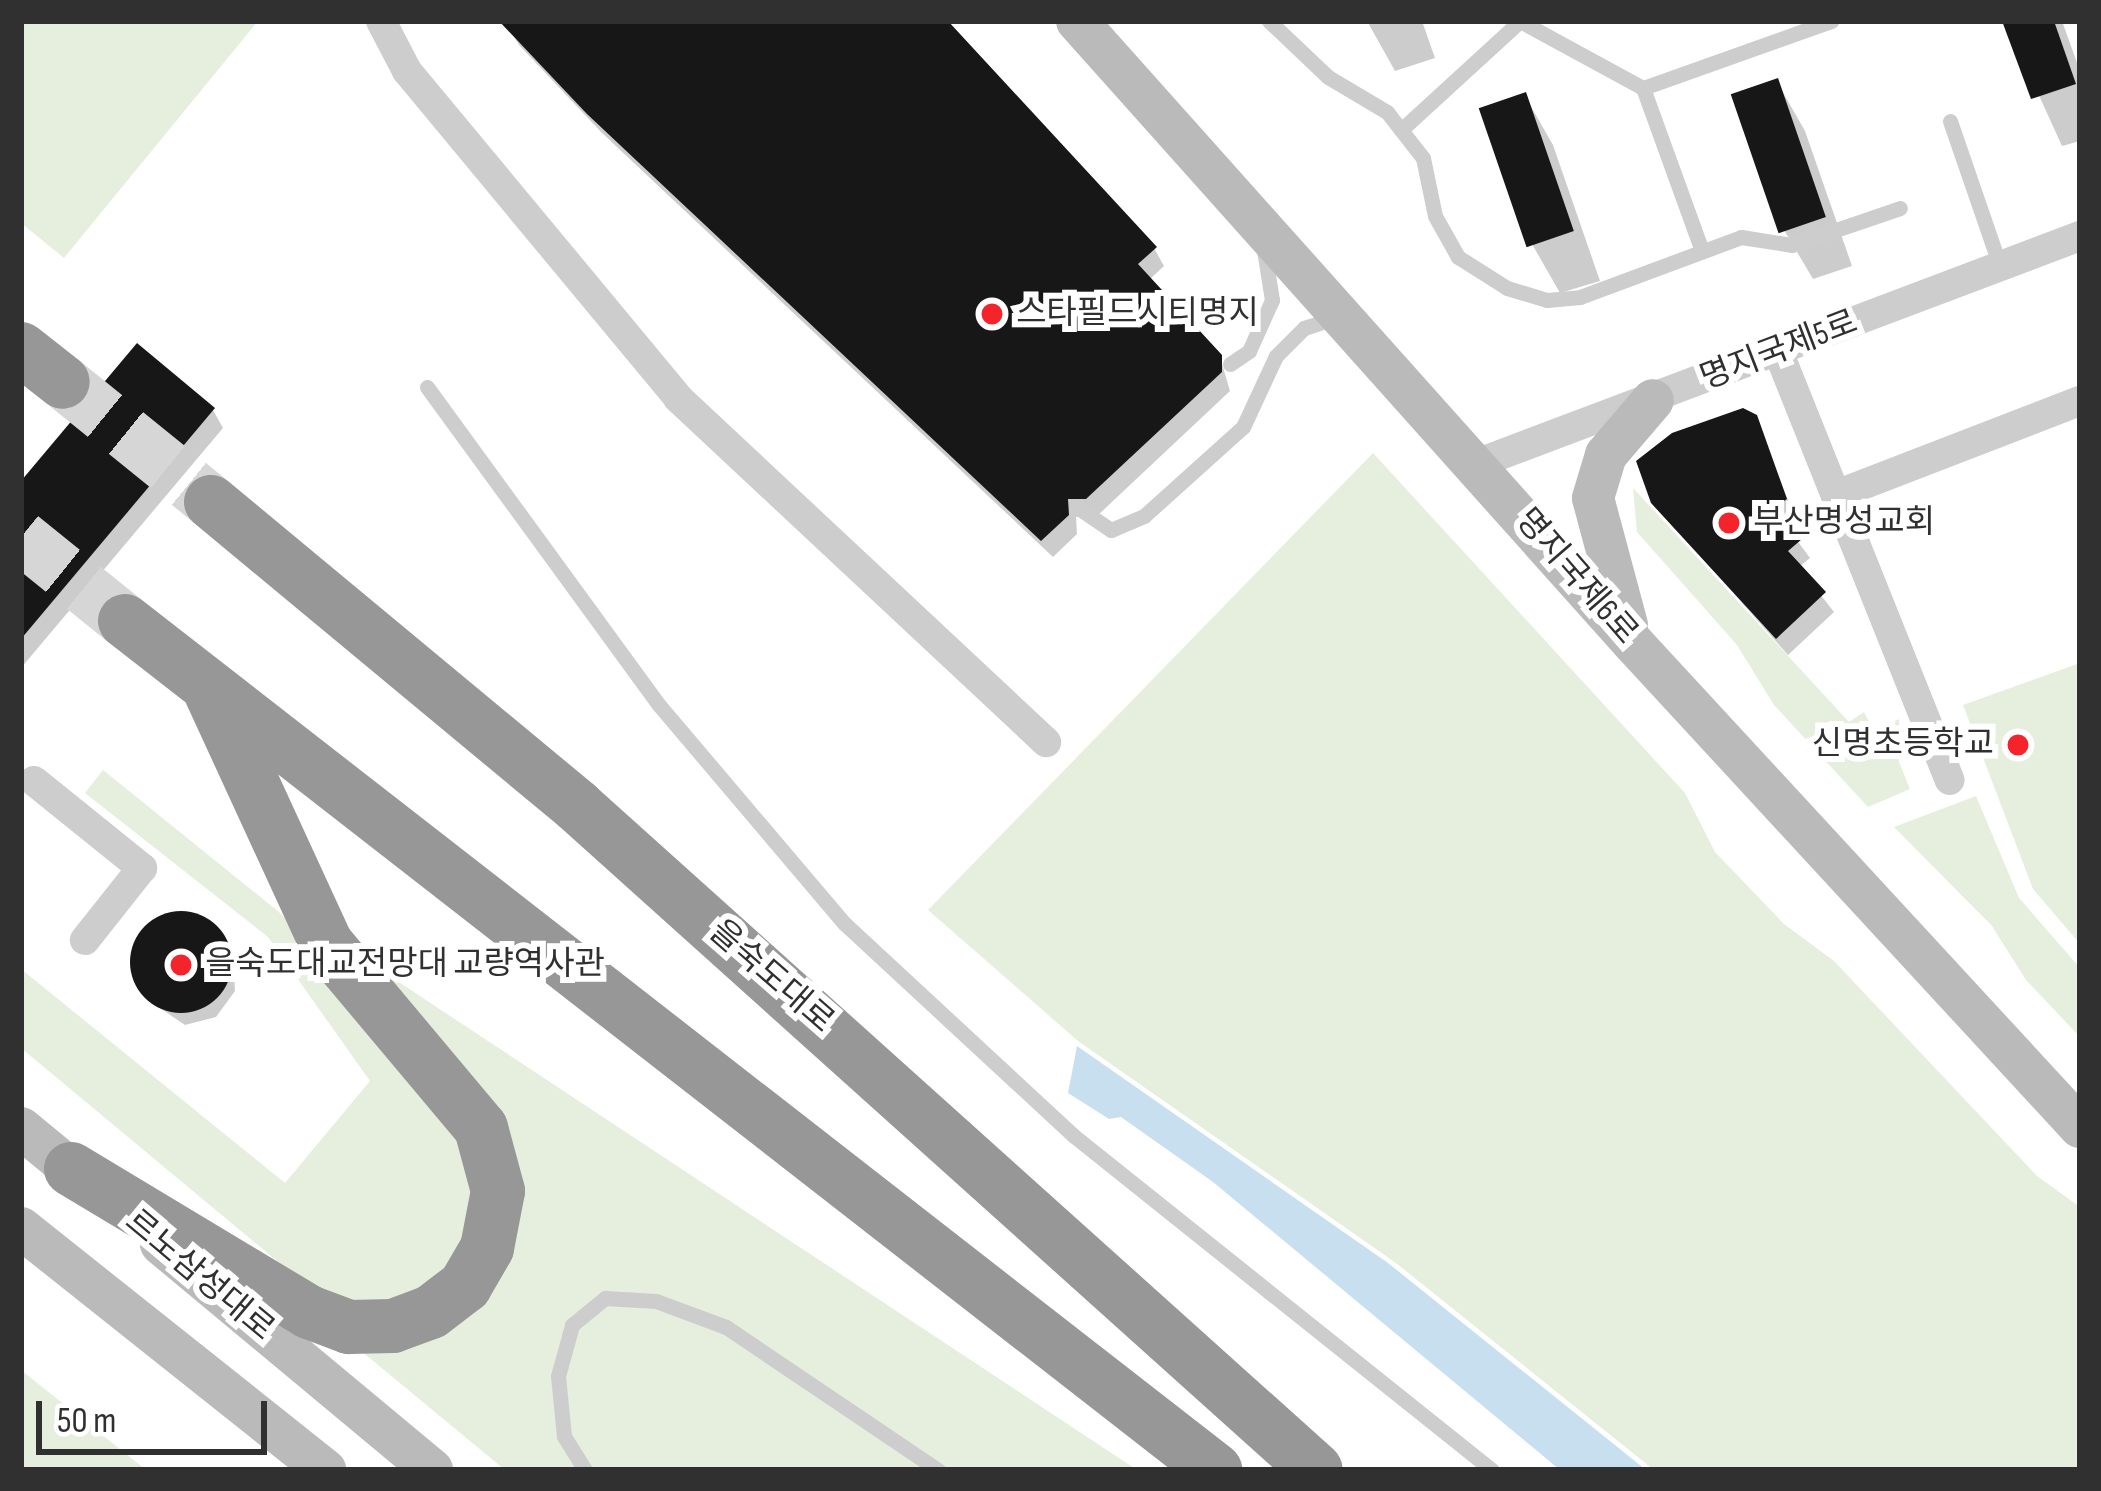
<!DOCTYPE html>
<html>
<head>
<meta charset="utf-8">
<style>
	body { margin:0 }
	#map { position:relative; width:2101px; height:1491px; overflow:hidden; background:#fff; font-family:"Sofia Sans Condensed","Noto Sans KR",sans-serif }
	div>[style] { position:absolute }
	.green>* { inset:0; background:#e6eedd }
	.water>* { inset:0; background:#c8dff0 }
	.shadow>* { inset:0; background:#0003 }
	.building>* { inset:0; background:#171717; transform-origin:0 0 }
	.round { border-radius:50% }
	.highway-tunnel>* { height:54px; margin-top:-27px; transform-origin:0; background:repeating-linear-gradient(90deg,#d6d6d6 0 54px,transparent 0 81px) }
	.lane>* { height:15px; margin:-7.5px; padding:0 7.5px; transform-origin:7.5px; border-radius:7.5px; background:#cdcdcd }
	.street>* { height:30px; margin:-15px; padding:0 15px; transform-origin:15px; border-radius:15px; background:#cdcdcd }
	.secondary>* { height:42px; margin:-21px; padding:0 21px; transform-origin:21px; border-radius:21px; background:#bababa }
	.highway>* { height:54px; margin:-27px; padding:0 27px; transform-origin:27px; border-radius:27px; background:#979797 }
	.dots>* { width:33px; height:33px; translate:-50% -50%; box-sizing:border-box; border:6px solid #fff; border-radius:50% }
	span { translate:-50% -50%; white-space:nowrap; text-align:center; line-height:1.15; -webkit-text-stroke:12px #fff; paint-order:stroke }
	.poi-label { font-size:33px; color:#303030 }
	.left { translate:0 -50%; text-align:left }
	.right { translate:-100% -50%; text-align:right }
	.street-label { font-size:33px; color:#303030 }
	.frame { position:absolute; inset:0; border:24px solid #303030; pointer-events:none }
	.scale { position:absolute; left:36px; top:1401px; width:231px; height:54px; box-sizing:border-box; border:6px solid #303030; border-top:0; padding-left:15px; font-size:36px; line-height:42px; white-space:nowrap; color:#303030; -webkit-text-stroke:9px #fff; paint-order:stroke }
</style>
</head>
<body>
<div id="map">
	<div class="green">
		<div style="clip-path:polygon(21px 21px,258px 21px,64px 258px,21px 223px)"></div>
		<div style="clip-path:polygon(1373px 453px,1685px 793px,1715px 852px,1784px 924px,1834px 961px,2037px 1176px,2080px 1207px,2080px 1470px,1654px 1470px,1396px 1263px,1078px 1041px,928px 910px)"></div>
		<div style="clip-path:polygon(1633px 488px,1849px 722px,1864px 712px,1874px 731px,1899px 719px,1899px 762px,1910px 789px,1868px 807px,1774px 705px,1737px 645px,1637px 532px)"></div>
		<div style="clip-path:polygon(2080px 663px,2080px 944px,2033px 889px,1963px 705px)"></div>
		<div style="clip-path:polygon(103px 770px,279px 912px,344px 979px,478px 1148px,462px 1270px,365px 1314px,283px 1266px,21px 1048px,21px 969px,285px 1183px,370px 1081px,268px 937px,85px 793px)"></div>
		<div style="clip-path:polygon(1976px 796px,2019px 898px,2080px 968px,2080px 1037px,2026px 980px,1992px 926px,1894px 827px)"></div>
		<div style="clip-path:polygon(376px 967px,1137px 1470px,505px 1470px,343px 1336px,372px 1338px,507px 1218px)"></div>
		<div style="clip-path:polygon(21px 1370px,146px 1470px,21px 1470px)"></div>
	</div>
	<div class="water">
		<div style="clip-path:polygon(1077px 1046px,1388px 1263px,1646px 1470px,1560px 1470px,1213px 1182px,1121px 1117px,1109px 1119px,1068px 1093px)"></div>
	</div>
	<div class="shadow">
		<div style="clip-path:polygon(516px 21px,944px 21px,1154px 248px,1164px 266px,1149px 280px,1220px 357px,1230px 391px,1097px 516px,1076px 517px,1077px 534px,1053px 557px,601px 132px,519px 45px,509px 28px)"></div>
		<div style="clip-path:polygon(1422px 21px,1435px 58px,1395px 71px,1367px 21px)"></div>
		<div style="clip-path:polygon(2005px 21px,2062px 21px,2080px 71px,2080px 141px,2062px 146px)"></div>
		<div style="clip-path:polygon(1777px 82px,1805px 131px,1852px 266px,1813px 279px,1784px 230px)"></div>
		<div style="clip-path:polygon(1525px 96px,1553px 145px,1600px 281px,1560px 293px,1532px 244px)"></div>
		<div style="clip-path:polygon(213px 410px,223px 428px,21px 668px,21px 485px)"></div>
		<div style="clip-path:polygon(1755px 417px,1795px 518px,1785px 524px,1810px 558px,1799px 567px,1834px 612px,1788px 655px,1653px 502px)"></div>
		<div style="clip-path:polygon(202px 919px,233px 958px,235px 991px,216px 1017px,185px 1025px,148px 1000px,133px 956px,157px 920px)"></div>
	</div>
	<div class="building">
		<div style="clip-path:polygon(499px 21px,948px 21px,1157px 247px,1138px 264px,1222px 355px,1222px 372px,1086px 499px,1068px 499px,1069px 515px,1041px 541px,587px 114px)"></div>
		<div style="clip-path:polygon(2002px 21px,2054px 21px,2076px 84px,2031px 99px)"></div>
		<div style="left:1778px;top:78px;width:147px;height:50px;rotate:71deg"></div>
		<div style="left:1526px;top:92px;width:147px;height:50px;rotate:71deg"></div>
		<div style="clip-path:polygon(137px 343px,215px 408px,21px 639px,21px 481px)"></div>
		<div style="clip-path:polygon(1743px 408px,1757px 415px,1787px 499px,1775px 507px,1802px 539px,1788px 551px,1826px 592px,1776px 639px,1651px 503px,1636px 461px,1672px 433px)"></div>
		<div class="round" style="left:130px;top:911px;width:102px;height:102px"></div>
	</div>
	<div class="highway-tunnel">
		<div style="left:63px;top:382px;width:191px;rotate:39deg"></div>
		<div style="left:21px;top:537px;width:134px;rotate:38.9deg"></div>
	</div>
	<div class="lane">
		<div style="left:1269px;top:21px;width:81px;rotate:43.5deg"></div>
		<div style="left:1328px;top:77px;width:69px;rotate:30.7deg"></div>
		<div style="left:1387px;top:112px;width:58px;rotate:52deg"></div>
		<div style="left:1423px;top:158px;width:59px;rotate:78.3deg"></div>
		<div style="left:1435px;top:216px;width:47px;rotate:60.7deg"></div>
		<div style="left:1458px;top:257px;width:58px;rotate:32.3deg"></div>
		<div style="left:1507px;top:288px;width:42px;rotate:16.7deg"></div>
		<div style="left:1547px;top:300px;width:33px;rotate:-5deg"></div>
		<div style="left:1580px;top:297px;width:172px;rotate:-20.4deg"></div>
		<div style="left:1741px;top:237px;width:52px;rotate:8.9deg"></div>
		<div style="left:1792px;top:245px;width:114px;rotate:-18.9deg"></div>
		<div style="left:1520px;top:21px;width:140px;rotate:28.6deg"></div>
		<div style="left:1643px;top:88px;width:200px;rotate:-19.6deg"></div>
		<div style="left:1643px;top:88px;width:173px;rotate:70.1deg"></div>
		<div style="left:1950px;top:121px;width:153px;rotate:71deg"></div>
		<div style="left:1401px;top:130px;width:161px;rotate:-42.5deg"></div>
		<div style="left:1230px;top:364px;width:23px;rotate:-34deg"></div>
		<div style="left:1249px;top:351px;width:56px;rotate:-65.7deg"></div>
		<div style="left:1272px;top:300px;width:57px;rotate:-99.1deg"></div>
		<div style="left:427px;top:387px;width:394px;rotate:53.9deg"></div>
		<div style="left:659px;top:705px;width:287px;rotate:49.7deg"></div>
		<div style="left:845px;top:924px;width:312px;rotate:42.8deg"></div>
		<div style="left:1074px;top:1136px;width:535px;rotate:38.63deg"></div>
		<div style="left:1077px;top:507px;width:41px;rotate:34.1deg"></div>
		<div style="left:1111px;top:530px;width:36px;rotate:-23deg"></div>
		<div style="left:1144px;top:516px;width:133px;rotate:-42deg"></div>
		<div style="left:1243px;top:427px;width:78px;rotate:-65.1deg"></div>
		<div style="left:1276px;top:356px;width:40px;rotate:-45deg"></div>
		<div style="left:1304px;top:328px;width:35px;rotate:-18deg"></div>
		<div style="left:585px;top:1470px;width:40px;rotate:-122deg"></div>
		<div style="left:564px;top:1436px;width:60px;rotate:-95.7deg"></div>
		<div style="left:558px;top:1376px;width:53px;rotate:-74.6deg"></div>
		<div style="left:572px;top:1325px;width:43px;rotate:-39.3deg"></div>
		<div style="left:605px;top:1298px;width:51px;rotate:3.4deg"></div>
		<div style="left:656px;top:1301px;width:75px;rotate:20.4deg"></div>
		<div style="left:726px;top:1327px;width:256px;rotate:34deg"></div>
	</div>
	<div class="street">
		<div style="left:381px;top:21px;width:56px;rotate:62.5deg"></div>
		<div style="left:407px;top:71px;width:425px;rotate:50.3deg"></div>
		<div style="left:678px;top:398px;width:504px;rotate:43.07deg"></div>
		<div style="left:1778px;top:351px;width:462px;rotate:68.2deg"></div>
		<div style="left:1476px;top:464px;width:646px;rotate:-20.68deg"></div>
		<div style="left:1836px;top:495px;width:261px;rotate:-21.1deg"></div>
		<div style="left:34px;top:781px;width:139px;rotate:38.9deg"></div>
		<div style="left:142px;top:868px;width:92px;rotate:128.4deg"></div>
	</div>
	<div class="secondary">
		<div style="left:1077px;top:21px;width:834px;rotate:48.21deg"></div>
		<div style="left:1633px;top:643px;width:659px;rotate:47.28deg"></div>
		<div style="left:1627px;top:625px;width:131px;rotate:-105deg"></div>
		<div style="left:1593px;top:498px;width:45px;rotate:-73.2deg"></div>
		<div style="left:1606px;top:455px;width:72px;rotate:-49.5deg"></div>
		<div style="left:21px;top:1128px;width:96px;rotate:39.5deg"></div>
		<div style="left:21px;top:1228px;width:389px;rotate:38.5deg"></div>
		<div style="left:161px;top:1244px;width:353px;rotate:39.8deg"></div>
	</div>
	<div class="highway">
		<div style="left:21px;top:349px;width:53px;rotate:38.2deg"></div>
		<div style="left:211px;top:502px;width:476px;rotate:39.7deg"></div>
		<div style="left:577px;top:806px;width:993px;rotate:41.94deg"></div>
		<div style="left:125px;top:621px;width:1382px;rotate:37.91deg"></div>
		<div style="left:71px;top:1169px;width:278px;rotate:31deg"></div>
		<div style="left:309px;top:1312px;width:43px;rotate:20.6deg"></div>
		<div style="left:349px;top:1327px;width:44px;rotate:-1.3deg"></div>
		<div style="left:393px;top:1326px;width:40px;rotate:-20.2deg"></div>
		<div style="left:431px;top:1312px;width:43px;rotate:-37.4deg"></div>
		<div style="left:465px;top:1286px;width:44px;rotate:-59.9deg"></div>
		<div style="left:487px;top:1248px;width:58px;rotate:-79.1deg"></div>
		<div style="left:498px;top:1191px;width:65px;rotate:-105.1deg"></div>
		<div style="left:481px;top:1128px;width:241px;rotate:-130deg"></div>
		<div style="left:326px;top:943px;width:275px;rotate:-114.7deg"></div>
	</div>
	<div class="dots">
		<div style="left:992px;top:314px;background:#f5242b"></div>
		<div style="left:1729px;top:523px;background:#f5242b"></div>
		<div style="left:2018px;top:745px;background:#f5242b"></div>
		<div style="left:181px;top:965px;background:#f5242b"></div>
	</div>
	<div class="poi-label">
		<span class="left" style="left:1016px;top:314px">스타필드시티명지</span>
		<span class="left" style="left:1753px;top:523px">부산명성교회</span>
		<span class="right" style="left:1994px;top:745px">신명초등학교</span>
		<span class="left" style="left:205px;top:965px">을숙도대교전망대 교량역사관</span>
	</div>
	<div class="street-label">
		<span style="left:1779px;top:351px;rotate:-21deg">명지국제5로</span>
		<span style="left:1576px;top:577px;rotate:49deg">명지국제6로</span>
		<span style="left:771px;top:977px;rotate:41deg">을숙도대로</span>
		<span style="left:199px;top:1276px;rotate:40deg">르노삼성대로</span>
	</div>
	<div class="frame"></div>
	<div class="scale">50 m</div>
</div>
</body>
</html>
